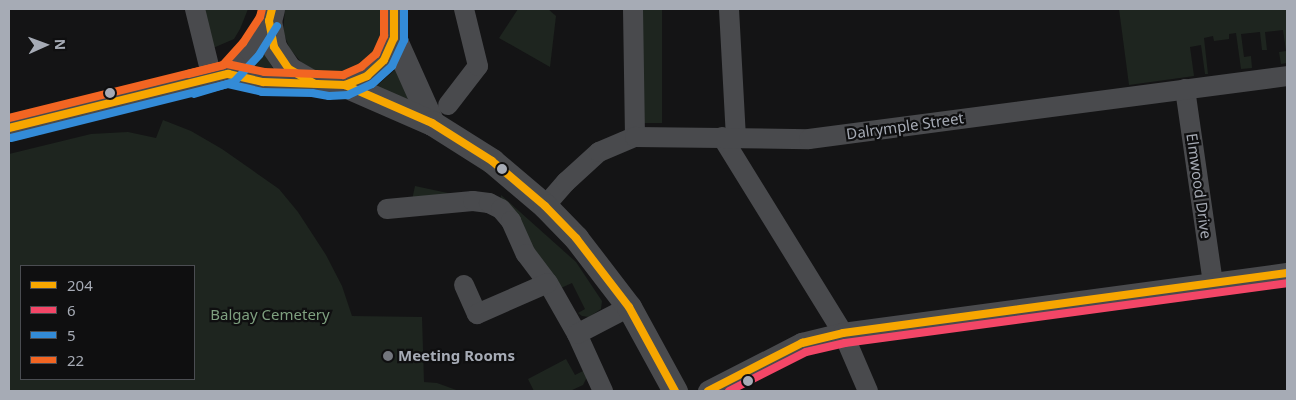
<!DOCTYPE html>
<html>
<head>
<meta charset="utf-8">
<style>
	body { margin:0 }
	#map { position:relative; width:1296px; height:400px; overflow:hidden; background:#141415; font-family:"Noto Sans",sans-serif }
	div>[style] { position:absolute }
	.green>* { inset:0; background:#1e251f; transform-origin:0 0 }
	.minor>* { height:20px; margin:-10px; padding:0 10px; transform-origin:10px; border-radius:10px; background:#494a4d }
	.tertiary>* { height:25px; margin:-12.5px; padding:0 12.5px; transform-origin:12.5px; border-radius:12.5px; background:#494a4d }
	.bus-1>* { height:8px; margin:-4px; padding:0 4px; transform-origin:4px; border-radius:4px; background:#f7a600 }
	.bus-2>* { height:8px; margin:-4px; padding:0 4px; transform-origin:4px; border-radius:4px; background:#f34667 }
	.bus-3>* { height:8px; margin:-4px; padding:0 4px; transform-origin:4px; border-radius:4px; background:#338bd7 }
	.bus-4>* { height:8px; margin:-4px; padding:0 4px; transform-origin:4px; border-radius:4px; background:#f26522 }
	.dots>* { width:14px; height:14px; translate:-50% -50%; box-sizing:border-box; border:2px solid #0f0f10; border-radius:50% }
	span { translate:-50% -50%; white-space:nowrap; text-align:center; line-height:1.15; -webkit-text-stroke:4.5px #0f0f10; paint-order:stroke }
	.street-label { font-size:15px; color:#a6abb5 }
	.park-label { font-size:15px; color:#7e9f7f }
	.poi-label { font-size:15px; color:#a6abb5; font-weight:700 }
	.left { translate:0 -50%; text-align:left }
	.frame { position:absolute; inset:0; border:10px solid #a6abb5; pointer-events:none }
	.legend { position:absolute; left:20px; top:265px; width:175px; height:115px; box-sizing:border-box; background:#0f0f10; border:1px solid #4b4d52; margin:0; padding:6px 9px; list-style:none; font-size:15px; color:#a6abb5 }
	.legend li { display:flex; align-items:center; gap:10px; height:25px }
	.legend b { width:25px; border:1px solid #4b4d52 }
	.north { position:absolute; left:20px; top:20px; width:50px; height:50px; -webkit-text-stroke:4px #0f0f10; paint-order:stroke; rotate:88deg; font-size:14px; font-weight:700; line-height:20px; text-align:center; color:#a6abb5 }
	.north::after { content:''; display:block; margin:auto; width:18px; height:22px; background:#a6abb5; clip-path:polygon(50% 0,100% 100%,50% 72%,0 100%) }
</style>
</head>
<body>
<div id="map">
	<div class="green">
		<div style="clip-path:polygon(200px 9px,248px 9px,240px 29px,234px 39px,213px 48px)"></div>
		<div style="clip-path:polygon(285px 9px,382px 9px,384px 32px,378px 48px,367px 62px,351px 71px,334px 74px,316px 71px,301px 62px,290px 49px,283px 32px)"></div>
		<div style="clip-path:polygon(518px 9px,548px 9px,556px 16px,550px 67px,499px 38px)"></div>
		<div style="left:641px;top:9px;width:21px;height:114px"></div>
		<div style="clip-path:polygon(1119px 9px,1287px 9px,1287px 63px,1281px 64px,1279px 52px,1286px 51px,1283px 30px,1265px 32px,1267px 50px,1262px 50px,1260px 32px,1241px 34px,1244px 57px,1251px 56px,1252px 68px,1241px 69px,1236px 33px,1229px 34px,1229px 39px,1214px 41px,1213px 36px,1204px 38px,1208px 74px,1205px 74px,1201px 45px,1190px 47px,1194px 76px,1129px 85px)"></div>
		<div style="clip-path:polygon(263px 50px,276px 74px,245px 73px)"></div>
		<div style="clip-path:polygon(397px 68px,413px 112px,372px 90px)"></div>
		<div style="clip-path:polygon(evenodd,163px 120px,191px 131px,222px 149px,279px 189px,298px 212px,326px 255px,342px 286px,352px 316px,422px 317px,424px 382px,437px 383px,459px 391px,9px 391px,9px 154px,91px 134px,128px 132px,156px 138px,163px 120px,21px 266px,194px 266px,194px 379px,21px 379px,21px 266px)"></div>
		<div style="clip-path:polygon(415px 186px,457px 195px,412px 200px)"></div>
		<div style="clip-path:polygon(501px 195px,576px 262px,602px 301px,601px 309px,589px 317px,582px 316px,578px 313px,585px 309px,572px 283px,561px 288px,501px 200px)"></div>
		<div style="clip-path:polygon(566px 359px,575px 375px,585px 370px,587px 377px,583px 385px,570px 391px,534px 391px,528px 379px)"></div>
	</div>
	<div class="minor">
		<div style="left:195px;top:9px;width:71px;rotate:76.2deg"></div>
		<div style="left:633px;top:9px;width:128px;rotate:89.1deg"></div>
		<div style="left:729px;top:9px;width:128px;rotate:86.9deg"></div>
		<div style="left:1185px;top:89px;width:196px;rotate:81.8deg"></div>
		<div style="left:448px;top:105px;width:49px;rotate:-52.4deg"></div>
		<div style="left:478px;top:66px;width:59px;rotate:-103.8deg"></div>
		<div style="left:722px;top:137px;width:230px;rotate:58.3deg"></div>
		<div style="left:843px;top:333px;width:63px;rotate:66.7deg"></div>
		<div style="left:545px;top:206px;width:32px;rotate:-49deg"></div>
		<div style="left:566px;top:182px;width:45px;rotate:-42.3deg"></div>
		<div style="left:599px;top:152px;width:39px;rotate:-23deg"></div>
		<div style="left:635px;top:137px;width:174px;rotate:0.7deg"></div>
		<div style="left:809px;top:139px;width:482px;rotate:-7.5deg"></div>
		<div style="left:387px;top:209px;width:86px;rotate:-5.3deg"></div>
		<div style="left:473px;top:201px;width:16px;rotate:7deg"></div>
		<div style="left:489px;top:203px;width:13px;rotate:27deg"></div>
		<div style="left:501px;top:209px;width:16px;rotate:50deg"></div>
		<div style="left:511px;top:221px;width:36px;rotate:66deg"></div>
		<div style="left:526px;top:254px;width:36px;rotate:53deg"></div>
		<div style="left:548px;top:283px;width:59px;rotate:60.4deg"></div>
		<div style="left:577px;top:334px;width:63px;rotate:65.5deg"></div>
		<div style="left:464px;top:285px;width:32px;rotate:66deg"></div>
		<div style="left:477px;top:314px;width:77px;rotate:-23.6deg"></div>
		<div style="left:577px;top:334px;width:59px;rotate:-27.4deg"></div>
		<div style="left:708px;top:391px;width:106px;rotate:-27.1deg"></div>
		<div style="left:802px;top:343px;width:42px;rotate:-13.7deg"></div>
		<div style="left:843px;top:333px;width:448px;rotate:-7.7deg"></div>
	</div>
	<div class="tertiary">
		<div style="left:272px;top:9px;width:12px;rotate:104deg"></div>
		<div style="left:269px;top:21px;width:26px;rotate:79deg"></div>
		<div style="left:274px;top:47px;width:27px;rotate:56deg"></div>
		<div style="left:289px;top:69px;width:28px;rotate:30deg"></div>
		<div style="left:394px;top:38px;width:93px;rotate:65.9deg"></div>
		<div style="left:228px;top:74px;width:34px;rotate:-47deg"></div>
		<div style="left:251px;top:49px;width:33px;rotate:-57deg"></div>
		<div style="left:345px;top:85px;width:95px;rotate:23.6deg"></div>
		<div style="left:432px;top:123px;width:71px;rotate:32.3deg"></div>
		<div style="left:492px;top:161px;width:70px;rotate:40.3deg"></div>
		<div style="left:545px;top:206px;width:45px;rotate:45.9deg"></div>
		<div style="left:576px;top:238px;width:87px;rotate:52.5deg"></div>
		<div style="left:629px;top:307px;width:96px;rotate:61.3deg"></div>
		<div style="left:9px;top:128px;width:226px;rotate:-13.9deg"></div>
		<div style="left:228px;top:74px;width:36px;rotate:13deg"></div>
		<div style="left:263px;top:82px;width:50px;rotate:1.1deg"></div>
		<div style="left:313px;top:83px;width:16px;rotate:11deg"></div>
		<div style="left:329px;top:86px;width:16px;rotate:-4deg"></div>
		<div style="left:345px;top:85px;width:24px;rotate:-22deg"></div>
		<div style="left:367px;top:76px;width:23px;rotate:-43deg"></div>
		<div style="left:384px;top:60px;width:24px;rotate:-66deg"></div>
		<div style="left:394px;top:38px;width:29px;rotate:-90deg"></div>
	</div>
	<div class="bus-1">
		<div style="left:272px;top:9px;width:12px;rotate:104deg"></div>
		<div style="left:269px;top:21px;width:26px;rotate:79deg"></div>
		<div style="left:274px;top:47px;width:27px;rotate:56deg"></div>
		<div style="left:289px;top:69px;width:28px;rotate:30deg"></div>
		<div style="left:345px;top:85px;width:95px;rotate:23.6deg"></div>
		<div style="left:432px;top:123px;width:71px;rotate:32.3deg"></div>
		<div style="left:492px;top:161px;width:70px;rotate:40.3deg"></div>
		<div style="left:545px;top:206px;width:45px;rotate:45.9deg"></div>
		<div style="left:576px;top:238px;width:87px;rotate:52.5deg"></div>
		<div style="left:629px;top:307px;width:96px;rotate:61.3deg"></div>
		<div style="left:9px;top:128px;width:226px;rotate:-13.9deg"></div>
		<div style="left:228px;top:74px;width:36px;rotate:13deg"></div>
		<div style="left:263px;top:82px;width:82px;rotate:2.1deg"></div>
		<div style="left:345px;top:85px;width:24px;rotate:-22deg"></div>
		<div style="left:367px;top:76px;width:23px;rotate:-43deg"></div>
		<div style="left:384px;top:60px;width:24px;rotate:-66deg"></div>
		<div style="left:394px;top:38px;width:29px;rotate:-90deg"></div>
		<div style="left:708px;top:391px;width:106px;rotate:-27.1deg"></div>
		<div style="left:802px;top:343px;width:42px;rotate:-13.7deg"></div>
		<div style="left:843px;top:333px;width:448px;rotate:-7.7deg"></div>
	</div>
	<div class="bus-2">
		<div style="left:729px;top:391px;width:86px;rotate:-26.9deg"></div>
		<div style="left:806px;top:352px;width:40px;rotate:-13deg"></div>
		<div style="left:845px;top:343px;width:446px;rotate:-7.7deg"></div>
	</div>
	<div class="bus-3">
		<div style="left:194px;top:94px;width:42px;rotate:-16.7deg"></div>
		<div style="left:234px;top:82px;width:37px;rotate:-47deg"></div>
		<div style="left:259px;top:55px;width:34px;rotate:-58deg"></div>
		<div style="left:11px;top:138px;width:224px;rotate:-14deg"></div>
		<div style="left:228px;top:84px;width:35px;rotate:13deg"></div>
		<div style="left:262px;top:92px;width:50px;rotate:1.1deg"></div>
		<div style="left:312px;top:93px;width:17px;rotate:10deg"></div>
		<div style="left:329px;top:96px;width:19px;rotate:-3deg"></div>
		<div style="left:348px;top:95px;width:26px;rotate:-25deg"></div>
		<div style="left:372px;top:84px;width:27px;rotate:-42deg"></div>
		<div style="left:392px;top:66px;width:29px;rotate:-65deg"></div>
		<div style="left:404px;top:40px;width:31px;rotate:-90deg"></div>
	</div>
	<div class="bus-4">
		<div style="left:188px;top:74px;width:36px;rotate:-14deg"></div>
		<div style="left:223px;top:65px;width:30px;rotate:-48deg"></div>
		<div style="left:243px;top:43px;width:31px;rotate:-57deg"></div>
		<div style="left:260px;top:17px;width:8px;rotate:-76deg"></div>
		<div style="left:9px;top:118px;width:225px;rotate:-13.9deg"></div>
		<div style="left:227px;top:64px;width:38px;rotate:12deg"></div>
		<div style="left:264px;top:72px;width:79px;rotate:2.2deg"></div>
		<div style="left:343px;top:75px;width:20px;rotate:-24deg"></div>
		<div style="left:361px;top:67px;width:20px;rotate:-41deg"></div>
		<div style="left:376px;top:54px;width:20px;rotate:-66deg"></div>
		<div style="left:384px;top:36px;width:27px;rotate:-90deg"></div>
	</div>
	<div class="dots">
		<div style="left:110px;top:93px;background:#a6abb5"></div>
		<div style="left:502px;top:169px;background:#a6abb5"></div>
		<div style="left:388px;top:356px;background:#73767d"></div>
		<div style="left:748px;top:381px;background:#a6abb5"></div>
	</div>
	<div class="street-label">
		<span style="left:905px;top:126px;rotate:-8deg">Dalrymple Street</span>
		<span style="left:1199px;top:186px;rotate:82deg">Elmwood Drive</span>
	</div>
	<div class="park-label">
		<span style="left:270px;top:315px">Balgay Cemetery</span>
	</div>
	<div class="poi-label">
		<span class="left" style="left:398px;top:356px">Meeting Rooms</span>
	</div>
	<div class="frame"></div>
	<ul class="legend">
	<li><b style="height:6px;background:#f7a600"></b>204</li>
	<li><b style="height:6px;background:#f34667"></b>6</li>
	<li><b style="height:6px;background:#338bd7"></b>5</li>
	<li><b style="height:6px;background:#f26522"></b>22</li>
	</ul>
	<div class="north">N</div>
</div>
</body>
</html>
